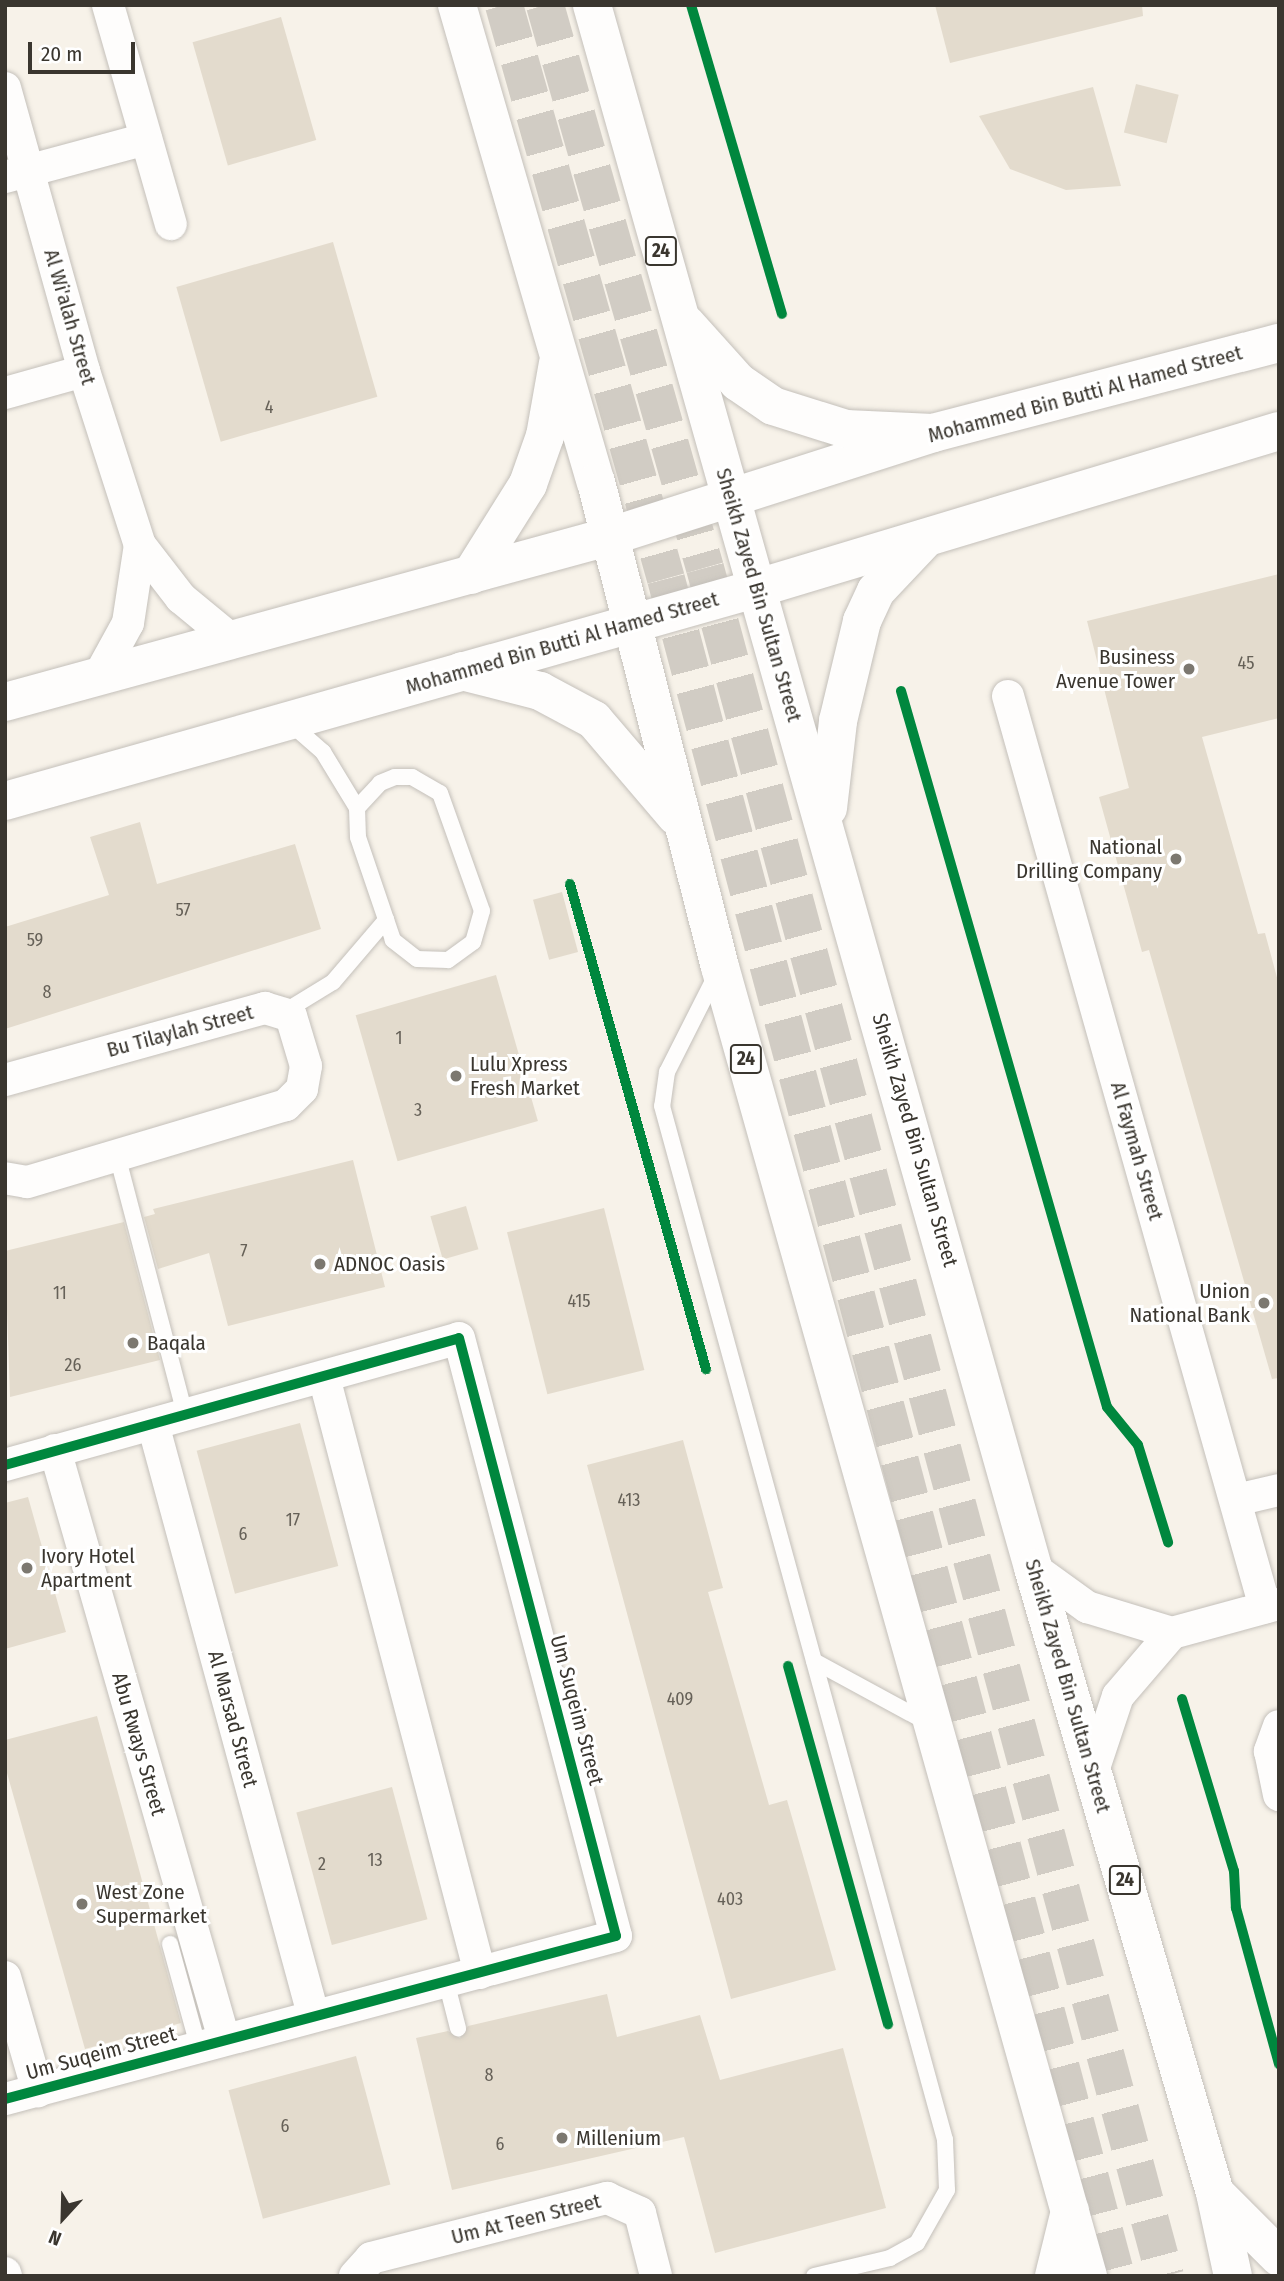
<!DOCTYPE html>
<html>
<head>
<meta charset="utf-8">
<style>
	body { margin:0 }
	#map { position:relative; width:1284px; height:2281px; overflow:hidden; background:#f7f2e9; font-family:"Fira Sans Condensed",sans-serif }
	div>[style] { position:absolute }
	.building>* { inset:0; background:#e3dbcd; transform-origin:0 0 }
	.highway-tunnel>* { height:38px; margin-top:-19px; transform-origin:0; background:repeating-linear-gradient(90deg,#d1ccc4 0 38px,transparent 0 57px) }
	.roads { filter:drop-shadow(0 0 2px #c4c0ba) drop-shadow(0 0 2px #c4c0ba) }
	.lane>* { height:16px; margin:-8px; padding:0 8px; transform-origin:8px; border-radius:8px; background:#fefdfc }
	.street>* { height:32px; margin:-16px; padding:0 16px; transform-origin:16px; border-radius:16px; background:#fefdfc }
	.secondary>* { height:38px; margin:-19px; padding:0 19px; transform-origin:19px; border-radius:19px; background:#fefdfc }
	.primary>* { height:38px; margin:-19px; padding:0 19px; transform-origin:19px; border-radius:19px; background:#fefdfc }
	.cycleway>* { height:10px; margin:-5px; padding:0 5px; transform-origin:5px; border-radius:5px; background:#00873e }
	.dots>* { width:19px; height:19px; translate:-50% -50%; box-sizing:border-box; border:4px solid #fff; border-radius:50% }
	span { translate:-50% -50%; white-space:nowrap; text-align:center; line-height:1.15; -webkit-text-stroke:6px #fff; paint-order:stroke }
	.number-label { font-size:18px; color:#666158 }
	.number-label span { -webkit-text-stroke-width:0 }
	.shield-label span { padding:2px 5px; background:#fff; border:2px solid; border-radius:5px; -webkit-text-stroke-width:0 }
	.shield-label { font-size:19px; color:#3a362f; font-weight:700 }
	.street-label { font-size:21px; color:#3a362f }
	.poi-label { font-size:21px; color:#3a362f }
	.right { translate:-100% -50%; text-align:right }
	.left { translate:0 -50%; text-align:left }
	.frame { position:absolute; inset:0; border:7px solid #3a362f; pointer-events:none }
	.north { position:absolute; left:28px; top:2183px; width:70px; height:70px; -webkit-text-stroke:5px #fff; paint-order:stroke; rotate:202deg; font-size:19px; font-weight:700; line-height:28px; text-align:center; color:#3a362f }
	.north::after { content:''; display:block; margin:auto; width:24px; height:32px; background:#3a362f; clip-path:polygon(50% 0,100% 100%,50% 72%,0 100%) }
	.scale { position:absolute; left:28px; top:42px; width:107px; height:32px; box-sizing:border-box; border:4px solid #3a362f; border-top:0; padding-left:9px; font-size:21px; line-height:24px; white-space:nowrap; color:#3a362f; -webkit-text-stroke:5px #fff; paint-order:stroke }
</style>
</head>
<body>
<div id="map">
	<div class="building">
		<div style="clip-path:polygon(935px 5px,1142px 5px,1143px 16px,950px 63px)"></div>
		<div style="left:281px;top:17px;width:128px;height:92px;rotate:74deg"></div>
		<div style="left:1136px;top:84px;width:44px;height:50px;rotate:14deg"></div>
		<div style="clip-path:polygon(1093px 87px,1121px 186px,1066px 190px,1010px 169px,979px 116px)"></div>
		<div style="left:333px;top:242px;width:161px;height:163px;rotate:74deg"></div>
		<div style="clip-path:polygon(1279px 574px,1279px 718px,1202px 737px,1258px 934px,1265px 933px,1279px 985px,1279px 1378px,1272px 1379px,1149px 950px,1142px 952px,1099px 797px,1129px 788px,1087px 621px)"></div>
		<div style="clip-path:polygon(140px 822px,157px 884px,295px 844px,321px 929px,5px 1029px,5px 927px,109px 895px,90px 837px)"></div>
		<div style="left:562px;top:892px;width:62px;height:30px;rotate:75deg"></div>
		<div style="left:496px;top:975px;width:152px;height:146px;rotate:74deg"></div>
		<div style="clip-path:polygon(353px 1160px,385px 1287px,228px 1326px,209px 1253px,158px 1269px,144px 1217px,155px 1214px,153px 1209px)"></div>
		<div style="left:466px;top:1206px;width:45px;height:37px;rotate:74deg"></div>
		<div style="left:604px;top:1208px;width:167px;height:100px;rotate:76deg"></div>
		<div style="clip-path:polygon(124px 1222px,160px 1360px,10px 1397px,5px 1251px)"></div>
		<div style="left:300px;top:1423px;width:148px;height:107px;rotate:75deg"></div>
		<div style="clip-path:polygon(683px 1440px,723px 1588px,708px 1592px,769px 1805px,787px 1800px,836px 1970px,731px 1999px,587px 1465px)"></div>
		<div style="clip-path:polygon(28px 1497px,66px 1632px,5px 1649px,5px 1503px)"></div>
		<div style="clip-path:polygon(97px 1716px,181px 2023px,85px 2049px,5px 1766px,5px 1740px)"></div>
		<div style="left:392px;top:1787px;width:137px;height:99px;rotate:75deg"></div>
		<div style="clip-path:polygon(607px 1994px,617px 2037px,700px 2015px,720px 2080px,843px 2048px,886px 2208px,715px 2253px,684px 2137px,452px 2190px,416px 2038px,448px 2031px,460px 2038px,468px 2026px)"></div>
		<div style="left:356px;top:2056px;width:133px;height:132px;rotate:75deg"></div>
	</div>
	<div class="highway-tunnel">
		<div style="left:504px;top:5px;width:596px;rotate:74.24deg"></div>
		<div style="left:666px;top:579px;width:1756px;rotate:75.15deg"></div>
		<div style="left:545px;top:5px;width:585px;rotate:74.14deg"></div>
		<div style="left:705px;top:568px;width:1769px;rotate:74.93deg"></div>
	</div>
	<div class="roads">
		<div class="lane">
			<div style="left:291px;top:724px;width:43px;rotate:41.2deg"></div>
			<div style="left:323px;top:752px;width:66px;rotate:58.7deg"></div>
			<div style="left:395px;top:777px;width:17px"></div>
			<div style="left:412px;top:777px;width:32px;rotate:30deg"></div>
			<div style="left:440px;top:793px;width:125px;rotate:70.4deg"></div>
			<div style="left:482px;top:911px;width:32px;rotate:106deg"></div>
			<div style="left:473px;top:942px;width:31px;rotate:144deg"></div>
			<div style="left:448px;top:960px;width:31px;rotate:-178deg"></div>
			<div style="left:417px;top:959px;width:31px;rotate:-142deg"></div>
			<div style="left:393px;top:940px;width:109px;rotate:-108.8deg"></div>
			<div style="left:358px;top:837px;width:29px;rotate:-92deg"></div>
			<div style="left:357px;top:808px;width:34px;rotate:-47deg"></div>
			<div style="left:380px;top:783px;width:16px;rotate:-22deg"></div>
			<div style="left:716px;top:975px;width:109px;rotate:116.8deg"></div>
			<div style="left:667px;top:1072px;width:34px;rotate:98deg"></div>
			<div style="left:662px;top:1106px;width:1072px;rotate:74.69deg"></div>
			<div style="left:945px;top:2140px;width:50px;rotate:87.7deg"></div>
			<div style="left:947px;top:2190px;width:61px;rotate:119.5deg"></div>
			<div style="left:917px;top:2243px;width:31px;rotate:151deg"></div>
			<div style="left:890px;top:2258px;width:78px;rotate:166.7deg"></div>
			<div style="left:284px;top:1012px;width:57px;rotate:-31.5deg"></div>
			<div style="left:333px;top:982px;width:82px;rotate:-49.5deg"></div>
			<div style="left:117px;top:1155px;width:268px;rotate:75.3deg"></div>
			<div style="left:814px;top:1661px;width:130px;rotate:28.5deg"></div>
			<div style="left:170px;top:1944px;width:106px;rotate:74.6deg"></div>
			<div style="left:446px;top:1981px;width:49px;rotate:75.7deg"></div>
		</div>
		<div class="street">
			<div style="left:108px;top:5px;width:228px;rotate:74deg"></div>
			<div style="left:5px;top:88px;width:294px;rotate:74.4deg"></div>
			<div style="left:84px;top:371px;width:183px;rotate:72.2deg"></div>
			<div style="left:140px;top:545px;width:67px;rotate:52.3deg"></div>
			<div style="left:181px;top:598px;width:66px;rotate:39.5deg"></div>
			<div style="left:5px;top:177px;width:146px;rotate:-15.1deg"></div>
			<div style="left:5px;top:393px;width:82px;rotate:-15.6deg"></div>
			<div style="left:99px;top:676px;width:60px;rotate:-61.3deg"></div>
			<div style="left:128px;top:623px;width:79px;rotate:-81.3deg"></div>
			<div style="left:1008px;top:696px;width:947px;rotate:74.25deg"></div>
			<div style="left:5px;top:1080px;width:270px;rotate:-15.5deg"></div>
			<div style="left:265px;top:1008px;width:27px;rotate:17deg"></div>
			<div style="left:291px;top:1016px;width:52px;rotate:73.3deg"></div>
			<div style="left:306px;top:1066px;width:23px;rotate:100deg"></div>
			<div style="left:302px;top:1089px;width:23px;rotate:135deg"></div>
			<div style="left:286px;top:1105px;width:270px;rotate:163.4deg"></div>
			<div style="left:27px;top:1182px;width:22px;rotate:-170deg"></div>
			<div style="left:324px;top:1377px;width:616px;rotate:75.33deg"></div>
			<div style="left:153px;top:1424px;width:611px;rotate:74.83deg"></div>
			<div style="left:55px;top:1450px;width:613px;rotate:73.99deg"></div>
			<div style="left:5px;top:1465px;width:471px;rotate:-15.6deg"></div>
			<div style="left:459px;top:1338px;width:618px;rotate:75.29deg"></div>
			<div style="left:616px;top:1936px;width:632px;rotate:165.06deg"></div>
			<div style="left:1236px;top:1500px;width:44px;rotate:-13.1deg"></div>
			<div style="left:1033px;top:1568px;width:67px;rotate:35.8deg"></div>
			<div style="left:1087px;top:1607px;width:89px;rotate:17deg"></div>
			<div style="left:1172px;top:1633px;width:111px;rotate:-15.2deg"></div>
			<div style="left:1279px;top:1726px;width:27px;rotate:110deg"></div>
			<div style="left:1270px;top:1751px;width:45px;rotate:78.4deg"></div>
			<div style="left:1093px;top:1771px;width:79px;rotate:-71.6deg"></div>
			<div style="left:1118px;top:1696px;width:83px;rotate:-49.4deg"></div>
			<div style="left:5px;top:1977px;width:119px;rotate:73.9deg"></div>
			<div style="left:5px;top:2273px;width:3px;rotate:72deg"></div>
			<div style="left:355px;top:2276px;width:24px;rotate:-48deg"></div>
			<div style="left:371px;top:2258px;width:244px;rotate:-14.3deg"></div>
			<div style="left:607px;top:2198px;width:36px;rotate:24deg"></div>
			<div style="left:640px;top:2213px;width:65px;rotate:75.7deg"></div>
		</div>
		<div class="secondary">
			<div style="left:5px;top:702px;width:628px;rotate:-15.32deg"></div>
			<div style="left:611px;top:536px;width:338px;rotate:-17.7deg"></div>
			<div style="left:933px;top:433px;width:358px;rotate:-14.6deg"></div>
			<div style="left:5px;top:801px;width:783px;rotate:-15.79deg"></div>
			<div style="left:758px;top:588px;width:544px;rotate:-16.77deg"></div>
		</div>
		<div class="primary">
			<div style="left:457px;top:5px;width:497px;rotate:73.8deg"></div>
			<div style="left:596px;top:482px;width:501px;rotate:75.66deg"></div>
			<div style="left:720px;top:967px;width:1360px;rotate:74.3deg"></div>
			<div style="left:592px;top:5px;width:1624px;rotate:74.24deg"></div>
			<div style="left:1033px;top:1568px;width:651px;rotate:73.76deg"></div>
			<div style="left:1215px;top:2193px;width:85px;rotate:77.8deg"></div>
			<div style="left:686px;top:324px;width:78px;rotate:48.1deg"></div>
			<div style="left:738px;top:382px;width:42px;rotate:34.4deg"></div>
			<div style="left:773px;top:406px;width:77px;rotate:17.5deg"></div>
			<div style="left:846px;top:429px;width:87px;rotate:2.6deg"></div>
			<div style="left:471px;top:575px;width:107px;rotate:-57.9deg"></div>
			<div style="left:528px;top:484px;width:51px;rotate:-70.5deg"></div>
			<div style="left:545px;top:436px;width:74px;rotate:-79.9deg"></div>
			<div style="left:462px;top:671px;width:81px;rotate:14.4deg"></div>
			<div style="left:540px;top:691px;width:61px;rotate:28.2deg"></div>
			<div style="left:594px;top:720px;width:126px;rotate:49.5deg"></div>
			<div style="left:828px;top:808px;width:88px;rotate:-83.4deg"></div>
			<div style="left:838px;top:721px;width:103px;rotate:-76.5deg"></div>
			<div style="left:862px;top:621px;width:33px;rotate:-65deg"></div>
			<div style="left:876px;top:591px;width:73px;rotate:-46.7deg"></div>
			<div style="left:1216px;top:2194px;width:89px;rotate:45deg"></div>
			<div style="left:1054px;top:2276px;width:67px;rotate:-76.2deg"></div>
		</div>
	</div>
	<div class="cycleway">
		<div style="left:691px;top:5px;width:322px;rotate:73.6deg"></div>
		<div style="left:901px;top:691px;width:745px;rotate:73.95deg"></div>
		<div style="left:1107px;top:1407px;width:49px;rotate:50.8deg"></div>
		<div style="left:1138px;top:1445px;width:102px;rotate:72.8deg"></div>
		<div style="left:570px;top:884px;width:504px;rotate:74.34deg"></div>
		<div style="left:5px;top:1465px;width:471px;rotate:-15.6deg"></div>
		<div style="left:459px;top:1338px;width:618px;rotate:75.29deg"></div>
		<div style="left:616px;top:1936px;width:632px;rotate:165.06deg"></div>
		<div style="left:788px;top:1666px;width:372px;rotate:74.4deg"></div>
		<div style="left:1182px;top:1699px;width:180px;rotate:73.2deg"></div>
		<div style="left:1234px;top:1871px;width:37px;rotate:87deg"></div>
		<div style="left:1236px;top:1908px;width:162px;rotate:74.6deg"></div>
	</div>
	<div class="dots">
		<div style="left:1189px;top:669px;background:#7c7870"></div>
		<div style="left:1176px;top:859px;background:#7c7870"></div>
		<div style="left:456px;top:1076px;background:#7c7870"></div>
		<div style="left:320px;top:1264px;background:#7c7870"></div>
		<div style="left:1264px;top:1303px;background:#7c7870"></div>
		<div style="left:133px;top:1343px;background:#7c7870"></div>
		<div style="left:27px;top:1568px;background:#7c7870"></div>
		<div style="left:82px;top:1904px;background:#7c7870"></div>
		<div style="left:562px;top:2138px;background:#7c7870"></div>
	</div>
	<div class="number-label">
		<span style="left:269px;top:407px">4</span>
		<span style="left:1246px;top:663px">45</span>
		<span style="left:183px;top:910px">57</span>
		<span style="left:35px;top:940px">59</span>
		<span style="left:47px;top:992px">8</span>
		<span style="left:399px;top:1038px">1</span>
		<span style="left:418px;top:1110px">3</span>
		<span style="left:244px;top:1251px">7</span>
		<span style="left:60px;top:1293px">11</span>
		<span style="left:579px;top:1301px">415</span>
		<span style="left:73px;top:1365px">26</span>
		<span style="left:629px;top:1500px">413</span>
		<span style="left:293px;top:1520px">17</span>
		<span style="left:243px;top:1534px">6</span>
		<span style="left:680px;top:1699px">409</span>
		<span style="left:375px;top:1860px">13</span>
		<span style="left:322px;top:1864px">2</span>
		<span style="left:730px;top:1899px">403</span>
		<span style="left:489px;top:2075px">8</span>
		<span style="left:285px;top:2126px">6</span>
		<span style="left:500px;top:2144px">6</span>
	</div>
	<div class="shield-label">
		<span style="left:661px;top:251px">24</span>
		<span style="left:746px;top:1059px">24</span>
		<span style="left:1125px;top:1880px">24</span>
	</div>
	<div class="street-label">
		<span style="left:70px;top:317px;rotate:74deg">Al Wi'alah Street</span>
		<span style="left:1085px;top:394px;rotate:-15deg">Mohammed Bin Butti Al Hamed Street</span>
		<span style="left:759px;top:595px;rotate:74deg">Sheikh Zayed Bin Sultan Street</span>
		<span style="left:562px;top:643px;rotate:-16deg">Mohammed Bin Butti Al Hamed Street</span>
		<span style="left:180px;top:1031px;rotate:-15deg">Bu Tilaylah Street</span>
		<span style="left:915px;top:1140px;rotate:74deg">Sheikh Zayed Bin Sultan Street</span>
		<span style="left:1137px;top:1151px;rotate:74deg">Al Faymah Street</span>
		<span style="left:1068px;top:1686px;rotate:74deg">Sheikh Zayed Bin Sultan Street</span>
		<span style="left:577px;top:1710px;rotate:75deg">Um Suqeim Street</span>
		<span style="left:233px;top:1719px;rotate:75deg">Al Marsad Street</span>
		<span style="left:139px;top:1744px;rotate:74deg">Abu Rways Street</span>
		<span style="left:101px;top:2053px;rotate:-15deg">Um Suqeim Street</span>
		<span style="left:526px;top:2219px;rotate:-14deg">Um At Teen Street</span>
	</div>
	<div class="poi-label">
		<span class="right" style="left:1175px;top:669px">Business<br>Avenue Tower</span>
		<span class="right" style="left:1162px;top:859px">National<br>Drilling Company</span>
		<span class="left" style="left:470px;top:1076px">Lulu Xpress<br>Fresh Market</span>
		<span class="left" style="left:334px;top:1264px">ADNOC Oasis</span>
		<span class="right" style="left:1250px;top:1303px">Union<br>National Bank</span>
		<span class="left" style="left:147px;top:1343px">Baqala</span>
		<span class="left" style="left:41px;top:1568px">Ivory Hotel<br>Apartment</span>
		<span class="left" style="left:96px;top:1904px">West Zone<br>Supermarket</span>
		<span class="left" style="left:576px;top:2138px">Millenium</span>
	</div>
	<div class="frame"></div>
	<div class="north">N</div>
	<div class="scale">20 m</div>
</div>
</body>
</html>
